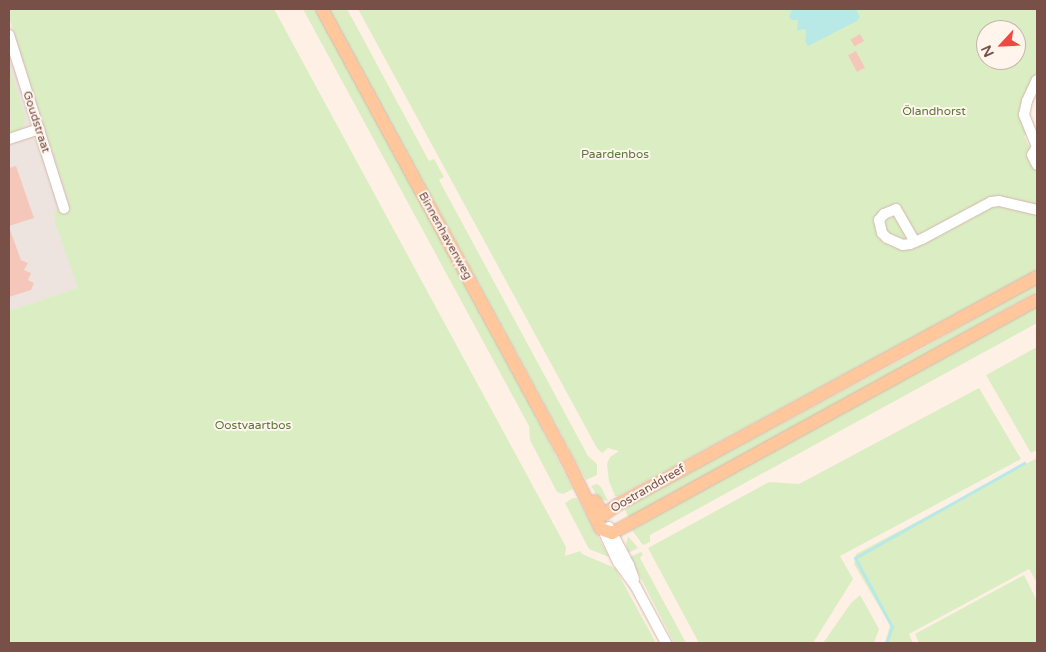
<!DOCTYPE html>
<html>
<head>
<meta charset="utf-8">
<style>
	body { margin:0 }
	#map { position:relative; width:1046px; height:652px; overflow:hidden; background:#fef0e5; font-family:"Varela Round",sans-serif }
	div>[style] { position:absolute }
	.industrial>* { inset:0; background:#ede4df }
	.green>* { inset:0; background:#dbedc2 }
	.water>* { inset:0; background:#b8e9e7 }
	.stream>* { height:2.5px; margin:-1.25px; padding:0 1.25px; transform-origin:1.25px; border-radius:1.25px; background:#b8e9e7 }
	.building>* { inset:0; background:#f5c7bb; transform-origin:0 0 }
	.roads { filter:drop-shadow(0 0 1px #d3b7ad) drop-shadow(0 0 1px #d3b7ad) }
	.minor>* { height:10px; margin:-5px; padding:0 5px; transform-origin:5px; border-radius:5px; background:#fff }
	.major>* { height:12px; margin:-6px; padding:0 6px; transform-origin:6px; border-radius:6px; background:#ffc79b }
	span { translate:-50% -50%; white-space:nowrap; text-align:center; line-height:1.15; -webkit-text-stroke:4px #fff5ed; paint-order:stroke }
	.park-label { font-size:12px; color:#597a3c }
	.street-label { font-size:12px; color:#795048 }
	.frame { position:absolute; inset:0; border:10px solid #795048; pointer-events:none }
	.north { position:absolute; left:976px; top:20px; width:50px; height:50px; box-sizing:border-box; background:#fff5ed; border:1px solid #c9b3ab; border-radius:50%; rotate:245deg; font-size:14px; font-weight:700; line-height:20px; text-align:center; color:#795048 }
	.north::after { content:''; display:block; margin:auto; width:18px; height:22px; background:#f04942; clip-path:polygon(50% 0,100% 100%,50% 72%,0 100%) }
</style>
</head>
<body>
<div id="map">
	<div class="industrial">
		<div style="clip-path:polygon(9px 22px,38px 84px,103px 285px,9px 316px)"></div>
	</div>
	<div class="green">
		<div style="clip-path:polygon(9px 9px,274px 9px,566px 547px,565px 556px,580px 551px,582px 554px,615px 568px,656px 643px,9px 643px,9px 311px,78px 288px,56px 225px,54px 211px,70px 205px,9px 18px)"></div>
		<div style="clip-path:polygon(303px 9px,316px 9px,531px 407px,573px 489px,563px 494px,557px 492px,530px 440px,529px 426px)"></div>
		<div style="clip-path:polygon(329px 9px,347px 9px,429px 161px,434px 159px,444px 177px,439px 180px,588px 456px,597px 464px,597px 475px,586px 480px)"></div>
		<div style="clip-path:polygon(evenodd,358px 9px,792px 9px,790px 14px,798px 20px,798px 26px,806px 30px,805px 41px,860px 17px,856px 9px,1037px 9px,1037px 77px,1023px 113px,1030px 133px,1024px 136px,1030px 148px,1028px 154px,1037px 166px,1037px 270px,618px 496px,615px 496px,609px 481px,607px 464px,610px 457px,619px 451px,608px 448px,602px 453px,597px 448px,358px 9px,986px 30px,1016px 30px,1016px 60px,986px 60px,986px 30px)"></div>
		<div style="clip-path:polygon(9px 65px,26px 119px,21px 130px,9px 135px,9px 125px,11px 124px)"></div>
		<div style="clip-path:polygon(1037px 283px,1037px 291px,631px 522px,624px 508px,923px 348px)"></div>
		<div style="clip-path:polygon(1037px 303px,1037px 323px,650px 535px,650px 542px,643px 545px,632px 530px)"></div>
		<div style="clip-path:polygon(1037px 347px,1037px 450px,1031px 453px,986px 375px)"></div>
		<div style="clip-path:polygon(979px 388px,1021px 459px,840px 556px,853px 579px,813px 643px,699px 643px,648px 548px,769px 482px,799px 484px)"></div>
		<div style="clip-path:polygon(1037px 458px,1037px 583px,1029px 569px,909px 634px,913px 643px,885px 643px,890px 625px,854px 564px,856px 554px)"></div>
		<div style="clip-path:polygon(597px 484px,601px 487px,608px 501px,599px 499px,591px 486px)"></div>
		<div style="clip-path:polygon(573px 498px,577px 498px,609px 557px,589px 549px,565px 503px)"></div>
		<div style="clip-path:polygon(628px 536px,638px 548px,628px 553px,626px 544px)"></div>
		<div style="clip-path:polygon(641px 552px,643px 554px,640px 558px,686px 643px,674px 643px,630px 557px)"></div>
		<div style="clip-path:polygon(1024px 575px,1037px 601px,1037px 643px,919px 643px,915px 634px)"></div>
		<div style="clip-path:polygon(860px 595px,879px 629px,874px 643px,823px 643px,851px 603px)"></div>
	</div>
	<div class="water">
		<div style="clip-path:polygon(792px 9px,856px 9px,860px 17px,857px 21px,808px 46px,805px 41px,806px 30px,803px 29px,797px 31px,798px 20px,792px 20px,789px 17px)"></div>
	</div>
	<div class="stream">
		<div style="left:886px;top:643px;width:17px;rotate:-69deg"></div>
		<div style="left:892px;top:627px;width:78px;rotate:-118.2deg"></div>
		<div style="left:855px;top:558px;width:194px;rotate:-29.3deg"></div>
	</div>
	<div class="building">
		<div style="left:860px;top:34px;width:8px;height:11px;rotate:60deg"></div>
		<div style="left:856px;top:51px;width:19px;height:9px;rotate:62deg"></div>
		<div style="clip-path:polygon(16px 166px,34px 218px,9px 226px,9px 168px)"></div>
		<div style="clip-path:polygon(9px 227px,21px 260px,28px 263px,24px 270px,31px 273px,28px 280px,34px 283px,31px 290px,9px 297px)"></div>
	</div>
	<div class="roads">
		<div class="minor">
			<div style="left:9px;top:35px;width:182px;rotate:72.4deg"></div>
			<div style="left:9px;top:139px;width:32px;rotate:-18deg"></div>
			<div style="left:1037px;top:147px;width:35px;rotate:-112deg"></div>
			<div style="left:1024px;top:115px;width:14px;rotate:-78deg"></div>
			<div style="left:1027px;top:101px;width:23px;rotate:-65deg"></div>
			<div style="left:1037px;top:147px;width:9px;rotate:122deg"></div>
			<div style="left:1032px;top:155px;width:11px;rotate:63deg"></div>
			<div style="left:915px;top:242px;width:38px;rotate:-120deg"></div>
			<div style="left:896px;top:209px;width:13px;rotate:157deg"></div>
			<div style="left:884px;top:214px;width:8px;rotate:130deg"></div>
			<div style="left:879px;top:220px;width:13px;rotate:77deg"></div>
			<div style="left:882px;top:233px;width:7px;rotate:45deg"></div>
			<div style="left:887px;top:238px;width:17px;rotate:24deg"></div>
			<div style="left:903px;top:245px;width:7px;rotate:-8deg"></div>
			<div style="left:910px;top:244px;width:5px;rotate:-22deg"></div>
			<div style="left:915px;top:242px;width:8px;rotate:-23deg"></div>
			<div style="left:922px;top:239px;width:78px;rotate:-28.2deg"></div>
			<div style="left:991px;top:202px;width:8px;rotate:-7deg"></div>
			<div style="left:999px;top:201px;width:39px;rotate:13deg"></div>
			<div style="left:601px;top:526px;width:40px;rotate:65deg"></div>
			<div style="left:618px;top:562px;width:31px;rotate:54deg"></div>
			<div style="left:636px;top:587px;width:64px;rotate:61.8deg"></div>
			<div style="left:609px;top:527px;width:43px;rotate:62.2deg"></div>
			<div style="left:629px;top:565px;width:15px;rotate:70deg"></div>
		</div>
		<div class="major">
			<div style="left:322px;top:9px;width:515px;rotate:61.5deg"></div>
			<div style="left:568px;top:462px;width:75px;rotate:63.8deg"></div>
			<div style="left:601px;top:529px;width:12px;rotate:20deg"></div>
			<div style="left:612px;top:533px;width:19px;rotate:-28deg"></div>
			<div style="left:629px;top:524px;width:465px;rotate:-28.8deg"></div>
			<div style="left:595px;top:501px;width:16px;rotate:60deg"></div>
			<div style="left:603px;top:515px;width:19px;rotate:-35deg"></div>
			<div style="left:619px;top:504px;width:476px;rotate:-28.5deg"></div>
		</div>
	</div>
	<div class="park-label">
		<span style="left:934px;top:112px">Ölandhorst</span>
		<span style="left:615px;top:155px">Paardenbos</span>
		<span style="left:253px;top:426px">Oostvaartbos</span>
	</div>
	<div class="street-label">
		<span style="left:36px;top:122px;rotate:72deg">Goudstraat</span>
		<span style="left:445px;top:236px;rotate:61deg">Binnenhavenweg</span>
		<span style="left:648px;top:489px;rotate:-30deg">Oostranddreef</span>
	</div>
	<div class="frame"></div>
	<div class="north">N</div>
</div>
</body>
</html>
